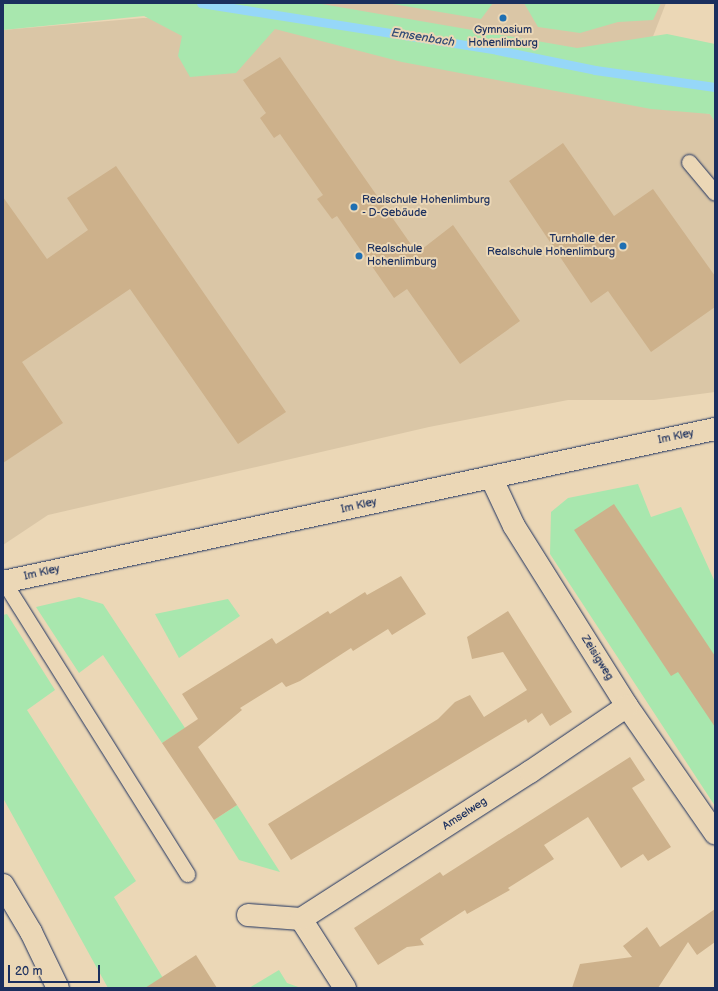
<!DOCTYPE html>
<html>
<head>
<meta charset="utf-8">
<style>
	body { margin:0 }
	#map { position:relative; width:718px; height:991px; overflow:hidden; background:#ebd7b6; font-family:"Balsamiq Sans",sans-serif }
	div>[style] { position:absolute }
	.built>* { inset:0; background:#dac6a6 }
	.green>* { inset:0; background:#a8e7ae }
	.stream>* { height:9px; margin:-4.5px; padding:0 4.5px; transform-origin:4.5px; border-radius:4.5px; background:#96d7f8 }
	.building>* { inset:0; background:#cdb18b }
	.roads { filter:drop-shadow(0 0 1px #1b2f5e) drop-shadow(0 0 1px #1b2f5e) }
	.lane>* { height:15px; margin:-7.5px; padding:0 7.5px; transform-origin:7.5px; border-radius:7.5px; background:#ebd7b6 }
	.street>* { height:22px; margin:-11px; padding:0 11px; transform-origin:11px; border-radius:11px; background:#ebd7b6 }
	.secondary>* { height:22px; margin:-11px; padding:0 11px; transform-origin:11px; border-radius:11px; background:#ebd7b6 }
	.highway>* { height:22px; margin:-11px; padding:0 11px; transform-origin:11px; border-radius:11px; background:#ebd7b6 }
	.dots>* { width:11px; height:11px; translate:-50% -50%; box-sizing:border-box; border:2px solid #ebd7b6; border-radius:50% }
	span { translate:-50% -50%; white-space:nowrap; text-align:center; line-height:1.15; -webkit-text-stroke:4px #ebd7b6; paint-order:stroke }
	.poi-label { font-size:11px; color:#1b2f5e }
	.left { translate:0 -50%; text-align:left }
	.right { translate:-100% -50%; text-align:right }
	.street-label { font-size:11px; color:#1b2f5e }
	.water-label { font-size:12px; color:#2d4875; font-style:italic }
	.frame { position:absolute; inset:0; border:4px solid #1b2f5e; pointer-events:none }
	.scale { position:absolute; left:8px; top:965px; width:92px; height:18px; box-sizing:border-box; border:2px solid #1b2f5e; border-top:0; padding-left:5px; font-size:12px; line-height:14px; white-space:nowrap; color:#1b2f5e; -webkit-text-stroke:3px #ebd7b6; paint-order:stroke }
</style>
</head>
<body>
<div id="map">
	<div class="built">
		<div style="clip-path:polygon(264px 3px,666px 3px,652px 39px,578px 55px)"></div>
		<div style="clip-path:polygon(143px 18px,270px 20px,710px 114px,715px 121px,715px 392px,654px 400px,568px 400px,429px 427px,48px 515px,3px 545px,3px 30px)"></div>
	</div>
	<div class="green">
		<div style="clip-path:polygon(3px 3px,316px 3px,577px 48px,667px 34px,715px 44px,715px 122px,710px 114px,651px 109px,402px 62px,275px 29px,236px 73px,190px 77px,178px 56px,182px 36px,144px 16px,3px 30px)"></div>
		<div style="clip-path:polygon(387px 3px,493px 3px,481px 19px)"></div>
		<div style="clip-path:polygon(524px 3px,661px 3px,653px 20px,618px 22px,580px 33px,538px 27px)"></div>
		<div style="clip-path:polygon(638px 484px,651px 517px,681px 507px,715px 582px,715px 806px,550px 554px,551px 512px,568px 498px)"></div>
		<div style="clip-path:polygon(79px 597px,103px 604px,185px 728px,162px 743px,103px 655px,79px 673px,36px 607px)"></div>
		<div style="clip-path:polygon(228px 599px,240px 616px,179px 658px,155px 614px)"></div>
		<div style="clip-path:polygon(7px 614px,55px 690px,27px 710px,136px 881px,114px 897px,169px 988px,108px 988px,3px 798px,3px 615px)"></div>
		<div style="clip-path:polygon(237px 805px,280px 872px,239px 860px,214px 820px)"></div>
		<div style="clip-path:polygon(279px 970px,287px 983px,301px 988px,249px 988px)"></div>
	</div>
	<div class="stream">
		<div style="left:201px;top:3px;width:300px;rotate:9deg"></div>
		<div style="left:497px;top:50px;width:100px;rotate:11.5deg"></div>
		<div style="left:595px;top:70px;width:121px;rotate:8.1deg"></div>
	</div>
	<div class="building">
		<div style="clip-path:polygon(280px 57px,417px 253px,453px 225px,520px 321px,460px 364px,407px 289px,394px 298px,337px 216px,332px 219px,317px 199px,323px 195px,280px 134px,274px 138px,260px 118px,266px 113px,243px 80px)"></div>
		<div style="clip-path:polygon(563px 143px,614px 216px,653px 189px,715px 276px,715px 307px,651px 352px,608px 291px,591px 303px,509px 181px)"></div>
		<div style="clip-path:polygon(116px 166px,286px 412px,238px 444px,130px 289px,22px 362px,63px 423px,3px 463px,3px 197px,47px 259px,88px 230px,67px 198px)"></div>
		<div style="clip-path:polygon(614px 504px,715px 656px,715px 727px,678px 672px,671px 676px,574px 530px)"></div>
		<div style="clip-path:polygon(401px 576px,426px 614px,392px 635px,388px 629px,353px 651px,351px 648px,300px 681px,286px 687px,282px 682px,240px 708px,242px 710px,198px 747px,237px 805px,214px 820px,162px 743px,198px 719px,182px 694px,272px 638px,276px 644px,328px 611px,330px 614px,365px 592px,367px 595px)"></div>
		<div style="clip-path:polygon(508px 611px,572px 712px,550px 726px,542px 713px,528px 723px,526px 719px,291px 860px,268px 824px,438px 719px,455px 702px,470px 695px,484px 717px,527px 690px,503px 652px,472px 659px,467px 637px)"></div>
		<div style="clip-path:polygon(630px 757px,645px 780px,632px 788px,671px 847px,648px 861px,643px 854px,621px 868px,588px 817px,544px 845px,554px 859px,508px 888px,510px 890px,467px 914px,465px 910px,420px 939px,424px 945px,407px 947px,378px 965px,354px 928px,440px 872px,443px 876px)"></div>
		<div style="clip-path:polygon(715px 909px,715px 942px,697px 955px,688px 942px,658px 988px,572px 988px,580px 964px,632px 957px,623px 946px,647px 927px,660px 947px)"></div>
		<div style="clip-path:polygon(196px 955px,217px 988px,145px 988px)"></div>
	</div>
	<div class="roads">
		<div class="lane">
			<div style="left:689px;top:162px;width:40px;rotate:50deg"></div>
			<div style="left:4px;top:582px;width:345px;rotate:57.9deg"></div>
		</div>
		<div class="street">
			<div style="left:491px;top:477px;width:54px;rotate:64.9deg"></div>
			<div style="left:514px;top:526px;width:213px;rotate:57.9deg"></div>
			<div style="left:627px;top:706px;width:155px;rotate:55.3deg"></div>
			<div style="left:248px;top:915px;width:53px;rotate:4.3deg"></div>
			<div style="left:301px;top:919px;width:82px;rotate:57.5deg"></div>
			<div style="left:301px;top:919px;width:272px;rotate:-32.7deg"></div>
			<div style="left:530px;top:772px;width:117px;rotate:-34.2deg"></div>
		</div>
		<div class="secondary">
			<div style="left:3px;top:582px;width:728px;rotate:-12.13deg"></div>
		</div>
		<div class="highway">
			<div style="left:3px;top:885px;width:55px;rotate:59.2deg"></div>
			<div style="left:31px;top:932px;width:62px;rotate:64.3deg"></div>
		</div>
	</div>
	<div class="dots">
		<div style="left:503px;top:18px;background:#1f6fb2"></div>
		<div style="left:354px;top:207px;background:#1f6fb2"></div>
		<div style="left:623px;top:246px;background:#1f6fb2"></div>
		<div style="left:359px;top:256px;background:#1f6fb2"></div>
	</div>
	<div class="poi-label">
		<span style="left:503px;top:37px">Gymnasium<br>Hohenlimburg</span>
		<span class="left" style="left:362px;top:207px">Realschule Hohenlimburg<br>- D-Gebäude</span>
		<span class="right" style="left:615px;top:246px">Turnhalle der<br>Realschule Hohenlimburg</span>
		<span class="left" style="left:367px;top:256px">Realschule<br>Hohenlimburg</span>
	</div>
	<div class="street-label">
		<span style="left:676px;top:437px;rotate:-12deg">Im Kley</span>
		<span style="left:359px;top:506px;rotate:-13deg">Im Kley</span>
		<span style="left:42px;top:573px;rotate:-13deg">Im Kley</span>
		<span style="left:597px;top:658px;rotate:58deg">Zeisigweg</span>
		<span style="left:465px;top:814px;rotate:-33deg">Amselweg</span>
	</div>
	<div class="water-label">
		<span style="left:423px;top:38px;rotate:9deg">Emsenbach</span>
	</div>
	<div class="frame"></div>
	<div class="scale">20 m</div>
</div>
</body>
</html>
